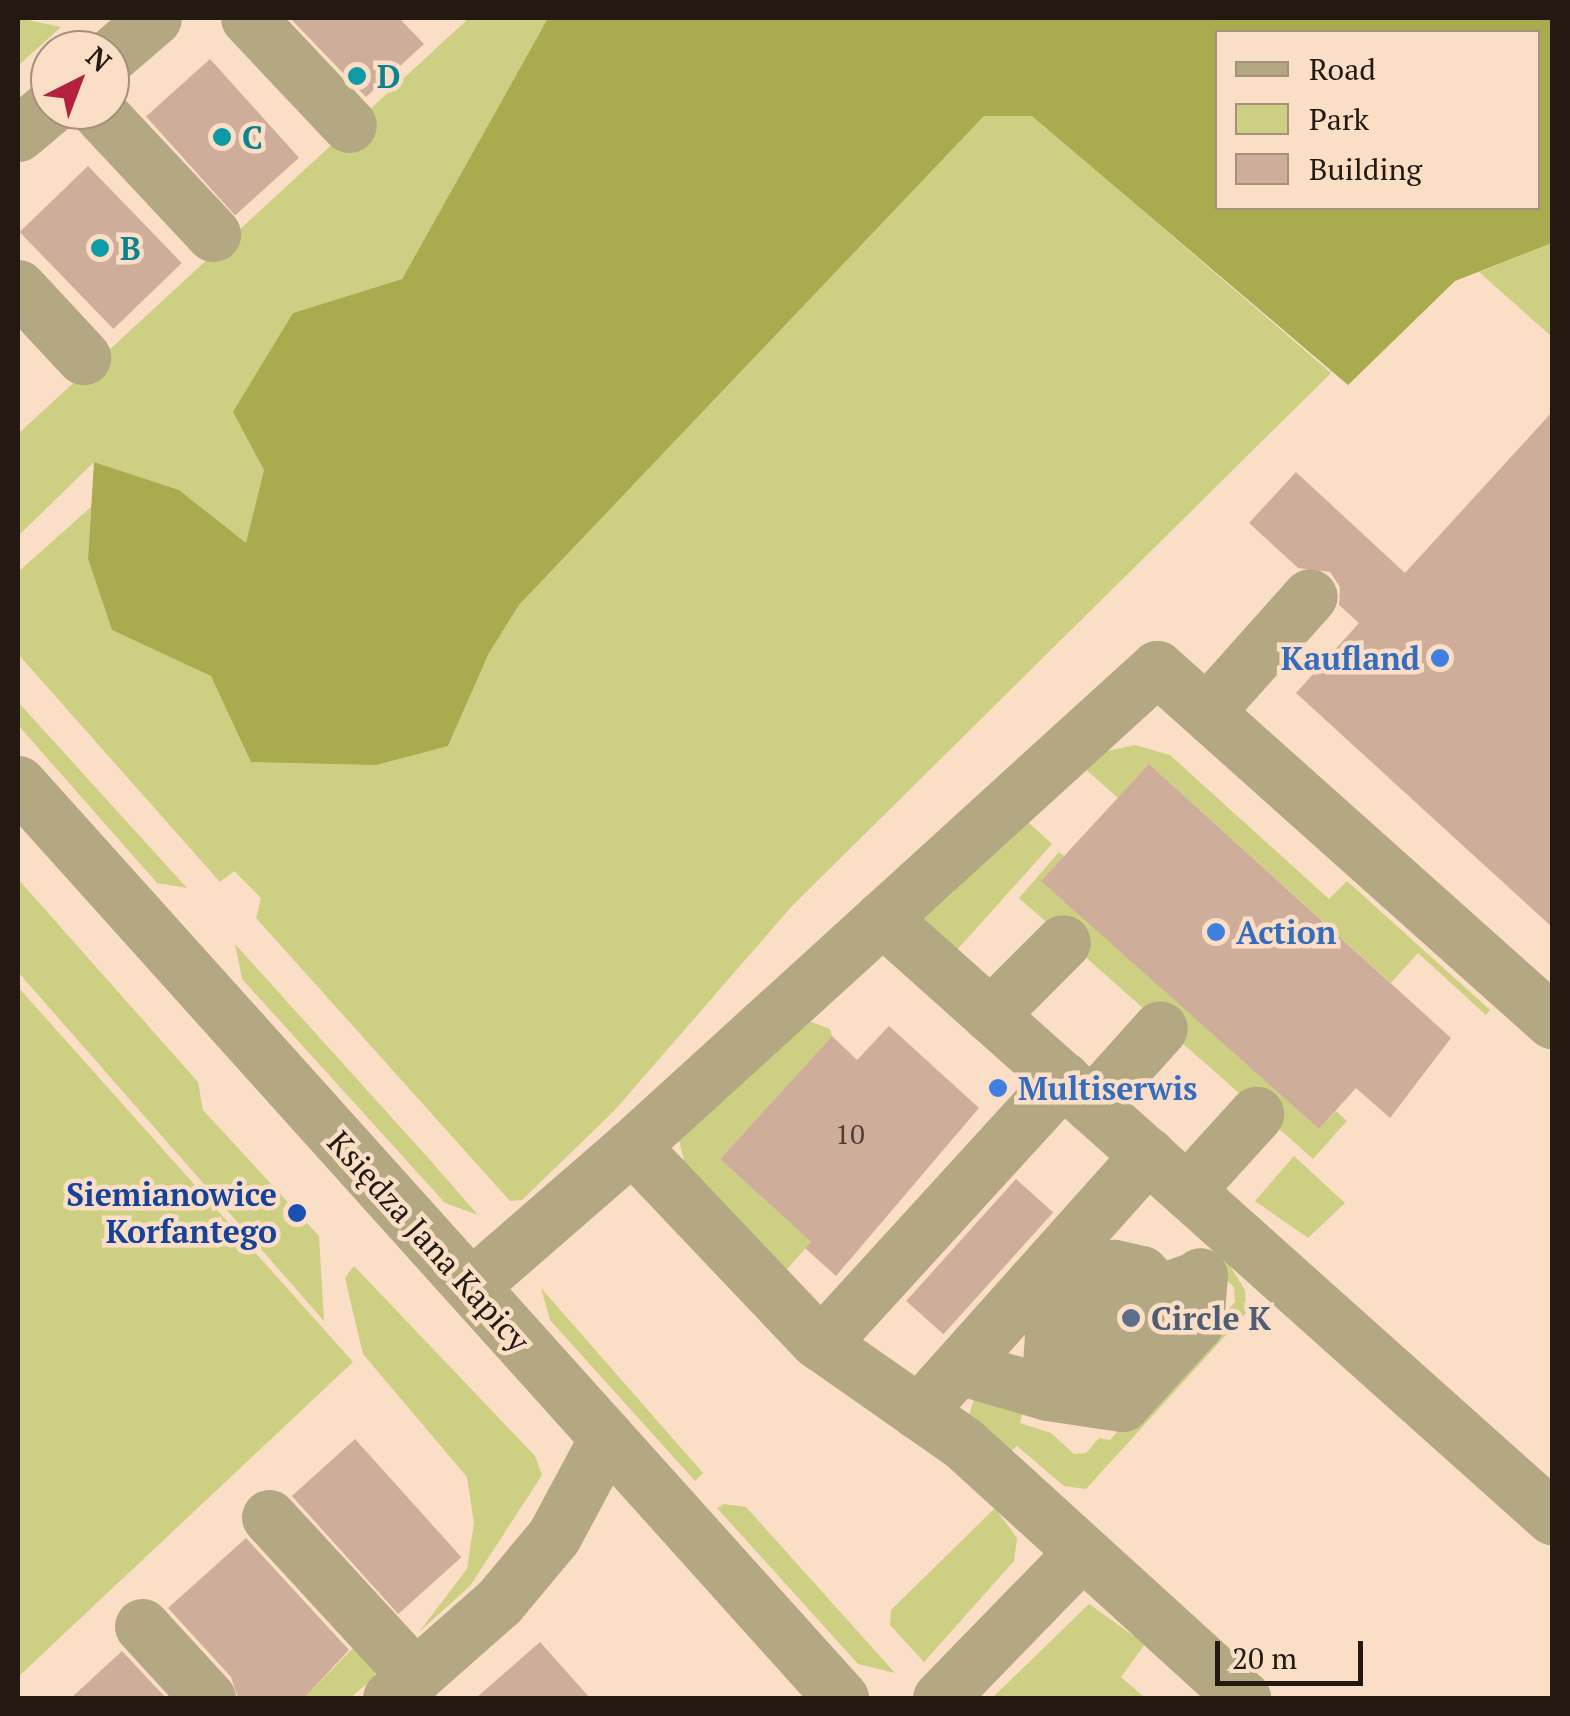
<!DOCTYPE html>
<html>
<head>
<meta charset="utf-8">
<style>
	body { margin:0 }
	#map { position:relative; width:1570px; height:1716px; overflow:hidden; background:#fbdec6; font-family:"PT Serif",serif }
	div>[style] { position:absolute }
	.green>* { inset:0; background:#cdd082 }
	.forest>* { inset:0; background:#a8ab4e }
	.building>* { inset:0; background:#ceae9b; transform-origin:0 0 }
	.minor>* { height:55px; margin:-27.5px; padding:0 27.5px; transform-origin:27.5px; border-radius:27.5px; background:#b4a883 }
	.dots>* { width:28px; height:28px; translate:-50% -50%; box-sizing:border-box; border:5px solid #fbdec6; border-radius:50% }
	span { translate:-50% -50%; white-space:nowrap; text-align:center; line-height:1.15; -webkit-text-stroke:9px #fbdec6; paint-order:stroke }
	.number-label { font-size:28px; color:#4e3e34 }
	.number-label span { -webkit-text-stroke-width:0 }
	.culture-label { font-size:32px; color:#0d838f; font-weight:700 }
	.left { translate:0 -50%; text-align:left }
	.shop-label { font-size:32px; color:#366cbe; font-weight:700 }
	.right { translate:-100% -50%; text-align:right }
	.transit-label { font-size:32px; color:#164399; font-weight:700 }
	.street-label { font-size:32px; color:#241911 }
	.service-label { font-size:32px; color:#4e5e75; font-weight:700 }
	.frame { position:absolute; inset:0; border:20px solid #241911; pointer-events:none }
	.legend { position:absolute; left:1215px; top:30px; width:325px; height:180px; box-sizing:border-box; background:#fbdec6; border:2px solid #a58f7e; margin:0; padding:12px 18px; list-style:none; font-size:30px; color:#241911 }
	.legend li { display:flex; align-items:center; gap:20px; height:50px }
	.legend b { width:50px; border:2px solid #a58f7e }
	.north { position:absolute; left:30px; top:30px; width:100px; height:100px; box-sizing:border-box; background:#fbdec6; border:2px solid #a58f7e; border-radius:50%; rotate:42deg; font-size:28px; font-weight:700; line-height:40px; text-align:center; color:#241911 }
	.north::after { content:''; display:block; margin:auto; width:35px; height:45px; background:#b4213e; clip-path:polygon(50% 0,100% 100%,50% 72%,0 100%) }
	.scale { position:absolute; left:1215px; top:1641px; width:148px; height:45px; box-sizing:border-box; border:5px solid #241911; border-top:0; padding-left:12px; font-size:30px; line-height:35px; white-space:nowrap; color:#241911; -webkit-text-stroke:8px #fbdec6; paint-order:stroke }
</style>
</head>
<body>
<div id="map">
	<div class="green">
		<div style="clip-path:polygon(18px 18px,61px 27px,18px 66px)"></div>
		<div style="clip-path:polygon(469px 18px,548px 18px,402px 279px,293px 313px,234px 412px,264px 470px,246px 544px,179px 490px,94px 462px,18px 536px,18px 434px)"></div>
		<div style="clip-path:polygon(1032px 115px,1331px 373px,792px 906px,614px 1111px,522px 1200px,510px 1201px,256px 918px,261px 898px,234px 871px,220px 882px,18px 654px,18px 572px,91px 507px,88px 559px,112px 630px,212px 676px,251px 762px,448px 746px,489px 653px,519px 605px,984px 116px)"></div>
		<div style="clip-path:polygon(1552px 243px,1552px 337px,1479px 272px)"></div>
		<div style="clip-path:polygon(18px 702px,187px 888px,157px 883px,18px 725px)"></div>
		<div style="clip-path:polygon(1135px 745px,1170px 755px,1329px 899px,1347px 881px,1490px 1010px,1486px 1015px,1418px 953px,1391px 983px,1149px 764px,1118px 798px,1083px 767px,1103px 752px)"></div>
		<div style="clip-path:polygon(1026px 820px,1052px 844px,956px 951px,920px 919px)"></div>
		<div style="clip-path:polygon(1059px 852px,1064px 856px,1042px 880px,1319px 1129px,1336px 1111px,1347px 1121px,1313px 1159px,1019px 898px)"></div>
		<div style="clip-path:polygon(18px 879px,198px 1082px,203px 1110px,319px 1236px,324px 1321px,18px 972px)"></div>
		<div style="clip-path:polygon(235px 944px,430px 1160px,478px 1215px,445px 1203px,242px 979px)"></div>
		<div style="clip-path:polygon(18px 987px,353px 1362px,18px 1677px)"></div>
		<div style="clip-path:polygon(809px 1021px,830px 1029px,832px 1036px,720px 1159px,811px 1242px,781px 1276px,685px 1165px,679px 1140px)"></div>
		<div style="clip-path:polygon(1294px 1156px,1345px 1203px,1308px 1238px,1255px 1201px)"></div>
		<div style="clip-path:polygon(1224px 1256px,1245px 1290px,1246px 1313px,1086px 1489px,1064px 1486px,1017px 1446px,1005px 1456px,969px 1416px,975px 1394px,1026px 1399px,1020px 1423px,1051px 1433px,1074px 1454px,1086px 1453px,1099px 1438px,1110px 1440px,1235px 1302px,1234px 1287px,1216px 1271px)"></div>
		<div style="clip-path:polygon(354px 1266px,535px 1456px,542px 1475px,470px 1586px,419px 1632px,467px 1569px,474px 1523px,467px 1477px,363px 1354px,345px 1278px)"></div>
		<div style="clip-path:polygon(541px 1288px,703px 1473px,695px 1481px,550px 1320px)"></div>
		<div style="clip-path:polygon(724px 1504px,746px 1507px,895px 1673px,858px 1664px,717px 1508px)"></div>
		<div style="clip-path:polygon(995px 1508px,1017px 1538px,1014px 1561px,924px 1662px,890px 1625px,891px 1610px)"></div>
		<div style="clip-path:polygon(1089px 1604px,1145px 1644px,1121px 1677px,1145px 1698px,992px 1698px)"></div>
		<div style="clip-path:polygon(360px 1641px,373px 1652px,375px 1677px,350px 1698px,304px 1698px)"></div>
	</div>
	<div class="forest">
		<div style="clip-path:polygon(evenodd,548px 18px,1552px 18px,1552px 243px,1455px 281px,1348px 385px,1032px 116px,984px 116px,519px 605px,489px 653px,448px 746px,376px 765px,251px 762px,211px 676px,112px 630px,88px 559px,94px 462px,179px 490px,246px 543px,264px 470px,233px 412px,293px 313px,402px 279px,548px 18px,1218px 32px,1538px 32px,1538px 208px,1218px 208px,1218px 32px)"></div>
	</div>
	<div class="building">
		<div style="clip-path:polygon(290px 18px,399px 18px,424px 44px,366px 97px)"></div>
		<div style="left:210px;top:59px;width:133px;height:86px;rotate:48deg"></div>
		<div style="left:88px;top:166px;width:135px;height:95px;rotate:46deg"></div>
		<div style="clip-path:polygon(1552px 412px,1552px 927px,1296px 693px,1359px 623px,1339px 605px,1340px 587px,1330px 572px,1298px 568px,1249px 523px,1296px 472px,1405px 573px)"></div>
		<div style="clip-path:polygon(1149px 764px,1451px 1038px,1390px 1118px,1356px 1088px,1319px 1129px,1041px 881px)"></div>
		<div style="clip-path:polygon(889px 1026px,979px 1108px,836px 1276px,805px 1248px,811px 1242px,720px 1159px,832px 1036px,857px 1060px)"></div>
		<div style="left:1016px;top:1179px;width:50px;height:164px;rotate:42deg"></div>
		<div style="left:355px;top:1439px;width:159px;height:85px;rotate:48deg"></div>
		<div style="clip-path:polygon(246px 1538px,349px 1650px,304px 1698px,238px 1698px,231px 1677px,168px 1608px)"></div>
		<div style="clip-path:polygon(540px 1642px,590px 1698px,476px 1698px)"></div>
		<div style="clip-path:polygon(122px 1651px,166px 1698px,71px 1698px)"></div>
	</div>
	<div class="minor">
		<div style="left:248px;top:18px;width:147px;rotate:46.7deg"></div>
		<div style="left:110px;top:56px;width:58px;rotate:-40.8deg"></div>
		<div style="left:97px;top:110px;width:170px;rotate:46.9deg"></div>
		<div style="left:18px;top:134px;width:42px;rotate:-40.2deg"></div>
		<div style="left:18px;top:287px;width:96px;rotate:47.1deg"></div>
		<div style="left:1207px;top:711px;width:154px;rotate:-48.2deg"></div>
		<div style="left:18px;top:783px;width:1231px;rotate:48.03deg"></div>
		<div style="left:882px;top:918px;width:899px;rotate:41.8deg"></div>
		<div style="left:990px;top:1015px;width:103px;rotate:-45deg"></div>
		<div style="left:1091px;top:1105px;width:103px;rotate:-48.1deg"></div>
		<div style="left:632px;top:1146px;width:710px;rotate:-42.32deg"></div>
		<div style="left:1157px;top:668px;width:530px;rotate:41.79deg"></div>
		<div style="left:1187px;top:1190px;width:103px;rotate:-47.8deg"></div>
		<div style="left:471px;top:1286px;width:213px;rotate:-41deg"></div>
		<div style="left:632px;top:1146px;width:267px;rotate:46.5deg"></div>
		<div style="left:816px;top:1340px;width:179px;rotate:35deg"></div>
		<div style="left:963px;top:1443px;width:379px;rotate:42.3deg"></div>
		<div style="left:1159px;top:1292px;width:26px;rotate:-133deg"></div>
		<div style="left:1141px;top:1273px;width:28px;rotate:-167deg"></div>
		<div style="left:1114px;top:1267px;width:92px;rotate:132.4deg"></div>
		<div style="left:1052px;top:1335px;width:58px;rotate:93.9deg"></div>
		<div style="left:1048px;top:1393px;width:75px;rotate:8.5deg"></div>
		<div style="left:1122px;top:1404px;width:110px;rotate:-47.6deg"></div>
		<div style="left:1196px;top:1323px;width:48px;rotate:-85.2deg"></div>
		<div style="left:821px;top:1344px;width:359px;rotate:-47.6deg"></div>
		<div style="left:959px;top:1367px;width:93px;rotate:16.3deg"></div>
		<div style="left:1048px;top:1393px;width:42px;rotate:-28.4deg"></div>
		<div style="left:1085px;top:1373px;width:110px;rotate:-47.6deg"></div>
		<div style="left:1159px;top:1292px;width:37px;rotate:-20deg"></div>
		<div style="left:918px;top:1412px;width:345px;rotate:-48.2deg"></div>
		<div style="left:269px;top:1517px;width:216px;rotate:47.4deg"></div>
		<div style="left:142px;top:1626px;width:98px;rotate:47.5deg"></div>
		<div style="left:390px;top:1698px;width:145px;rotate:-41.4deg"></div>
		<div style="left:499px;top:1602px;width:86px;rotate:-50.2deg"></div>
		<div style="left:554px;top:1536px;width:112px;rotate:-61.8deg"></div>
		<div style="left:940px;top:1698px;width:201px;rotate:-45.8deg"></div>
	</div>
	<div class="dots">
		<div style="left:357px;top:76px;background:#0f9aa8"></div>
		<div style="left:222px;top:137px;background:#0f9aa8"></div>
		<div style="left:100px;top:248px;background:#0f9aa8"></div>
		<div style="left:1440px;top:658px;background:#3f7fe0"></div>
		<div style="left:1216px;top:932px;background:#3f7fe0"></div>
		<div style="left:998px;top:1088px;background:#3f7fe0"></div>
		<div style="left:297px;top:1213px;background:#1a4fb4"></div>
		<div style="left:1131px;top:1318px;background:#5c6f8a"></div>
	</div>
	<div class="number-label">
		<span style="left:850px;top:1134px">10</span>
	</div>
	<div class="culture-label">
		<span class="left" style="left:377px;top:76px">D</span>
		<span class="left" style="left:242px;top:137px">C</span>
		<span class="left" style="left:120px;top:248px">B</span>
	</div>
	<div class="shop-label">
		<span class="right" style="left:1420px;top:658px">Kaufland</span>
		<span class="left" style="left:1236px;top:932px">Action</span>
		<span class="left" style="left:1018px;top:1088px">Multiserwis</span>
	</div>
	<div class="transit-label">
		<span class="right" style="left:277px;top:1213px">Siemianowice<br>Korfantego</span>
	</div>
	<div class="street-label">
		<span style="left:429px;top:1241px;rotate:48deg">Księdza Jana Kapicy</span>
	</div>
	<div class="service-label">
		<span class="left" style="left:1151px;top:1318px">Circle K</span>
	</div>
	<div class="frame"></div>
	<ul class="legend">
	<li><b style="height:12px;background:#b4a883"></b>Road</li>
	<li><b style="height:28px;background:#cdd082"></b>Park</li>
	<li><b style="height:28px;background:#ceae9b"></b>Building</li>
	</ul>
	<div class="north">N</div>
	<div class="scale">20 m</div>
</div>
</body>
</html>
